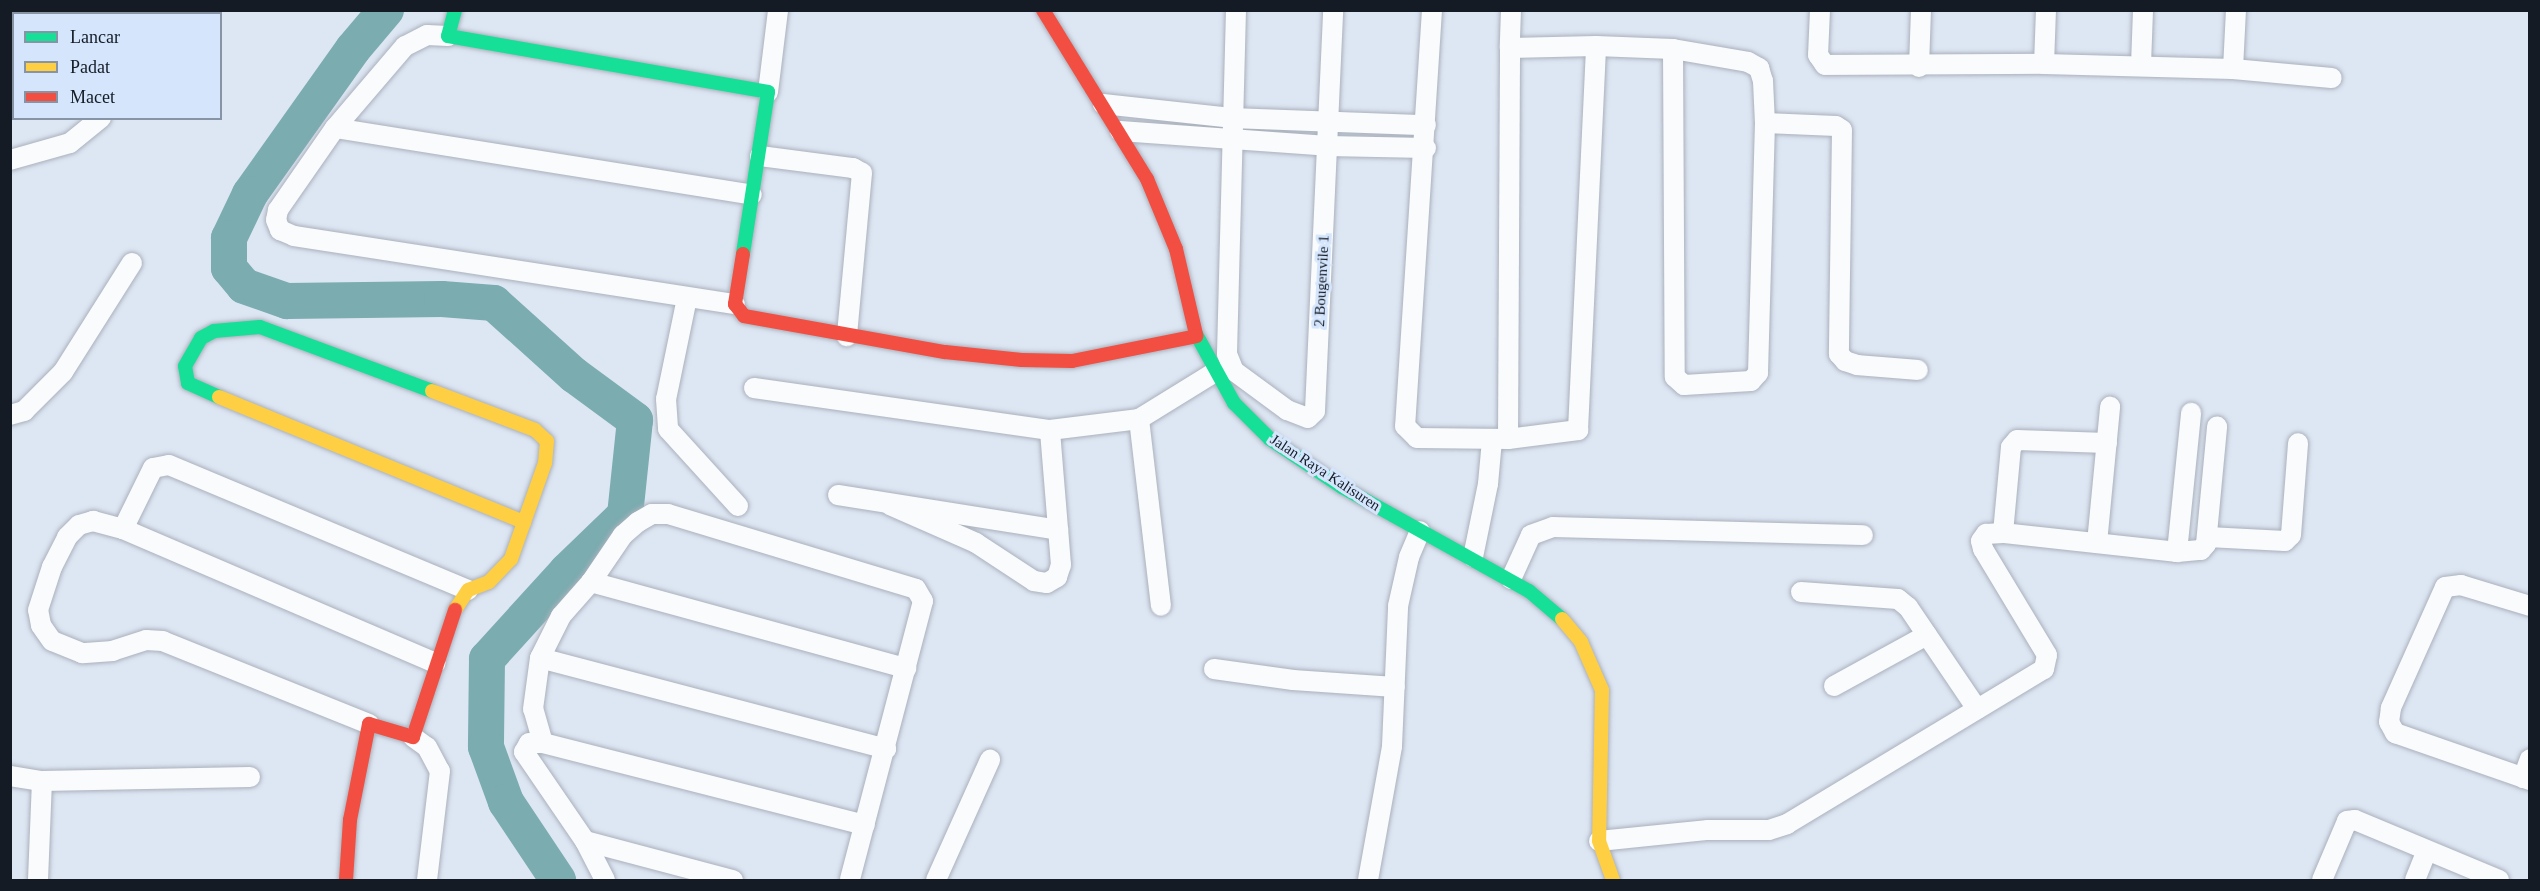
<!DOCTYPE html>
<html>
<head>
<meta charset="utf-8">
<style>
	body { margin:0 }
	#map { position:relative; width:2540px; height:891px; overflow:hidden; background:#dde6f3; font-family:Georgia,serif }
	div>[style] { position:absolute }
	.river>* { height:36px; margin:-18px; padding:0 18px; transform-origin:18px; border-radius:18px; background:#7bacb0 }
	.roads { filter:drop-shadow(0 0 2px #aab1bc) drop-shadow(0 0 2px #aab1bc) }
	.street>* { height:20px; margin:-10px; padding:0 10px; transform-origin:10px; border-radius:10px; background:#fafbfd }
	.fast>* { height:14px; margin:-7px; padding:0 7px; transform-origin:7px; border-radius:7px; background:#16e098 }
	.slow>* { height:14px; margin:-7px; padding:0 7px; transform-origin:7px; border-radius:7px; background:#ffcf43 }
	.jam>* { height:14px; margin:-7px; padding:0 7px; transform-origin:7px; border-radius:7px; background:#f24e42 }
	span { translate:-50% -50%; white-space:nowrap; text-align:center; line-height:1.15; -webkit-text-stroke:6px #d4e5fc; paint-order:stroke }
	.street-label { font-size:15px; color:#141b25 }
	.frame { position:absolute; inset:0; border:12px solid #141b25; pointer-events:none }
	.legend { position:absolute; left:12px; top:12px; width:210px; height:108px; box-sizing:border-box; background:#d4e5fc; border:2px solid #8794a6; margin:0; padding:8px 10px; list-style:none; font-size:18px; color:#141b25 }
	.legend li { display:flex; align-items:center; gap:12px; height:30px }
	.legend b { width:30px; border:2px solid #8794a6 }
</style>
</head>
<body>
<div id="map">
	<div class="river">
		<div style="left:386px;top:10px;width:51px;rotate:130.2deg"></div>
		<div style="left:353px;top:49px;width:178px;rotate:125.4deg"></div>
		<div style="left:250px;top:194px;width:49px;rotate:115.5deg"></div>
		<div style="left:229px;top:238px;width:30px;rotate:90deg"></div>
		<div style="left:229px;top:268px;width:23px;rotate:50deg"></div>
		<div style="left:244px;top:286px;width:46px;rotate:19.2deg"></div>
		<div style="left:287px;top:301px;width:155px;rotate:-0.7deg"></div>
		<div style="left:442px;top:299px;width:52px;rotate:4.4deg"></div>
		<div style="left:494px;top:303px;width:108px;rotate:42deg"></div>
		<div style="left:574px;top:375px;width:76px;rotate:36.4deg"></div>
		<div style="left:635px;top:420px;width:96px;rotate:96deg"></div>
		<div style="left:625px;top:515px;width:81px;rotate:136deg"></div>
		<div style="left:567px;top:571px;width:119px;rotate:132.3deg"></div>
		<div style="left:487px;top:659px;width:88px;rotate:90.7deg"></div>
		<div style="left:486px;top:747px;width:59px;rotate:70deg"></div>
		<div style="left:506px;top:802px;width:94px;rotate:56.3deg"></div>
	</div>
	<div class="roads">
		<div class="street">
			<div style="left:113px;top:10px;width:4px;rotate:63deg"></div>
			<div style="left:1236px;top:10px;width:344px;rotate:91.5deg"></div>
			<div style="left:1227px;top:354px;width:18px;rotate:68deg"></div>
			<div style="left:1234px;top:371px;width:66px;rotate:36.3deg"></div>
			<div style="left:1287px;top:410px;width:22px;rotate:21deg"></div>
			<div style="left:1308px;top:418px;width:10px;rotate:-45deg"></div>
			<div style="left:1315px;top:411px;width:401px;rotate:-87.4deg"></div>
			<div style="left:1432px;top:10px;width:417px;rotate:93.7deg"></div>
			<div style="left:1405px;top:426px;width:17px;rotate:45deg"></div>
			<div style="left:1417px;top:438px;width:91px;rotate:0.6deg"></div>
			<div style="left:1508px;top:439px;width:71px;rotate:-7.3deg"></div>
			<div style="left:1578px;top:430px;width:384px;rotate:-87.3deg"></div>
			<div style="left:1511px;top:10px;width:38px;rotate:92deg"></div>
			<div style="left:1510px;top:48px;width:86px;rotate:-1.3deg"></div>
			<div style="left:1596px;top:46px;width:77px;rotate:2.2deg"></div>
			<div style="left:1673px;top:49px;width:76px;rotate:9.8deg"></div>
			<div style="left:1748px;top:62px;width:13px;rotate:29deg"></div>
			<div style="left:1759px;top:68px;width:14px;rotate:73deg"></div>
			<div style="left:1763px;top:81px;width:42px;rotate:87.3deg"></div>
			<div style="left:1765px;top:123px;width:71px;rotate:2.4deg"></div>
			<div style="left:1836px;top:126px;width:7px;rotate:34deg"></div>
			<div style="left:1842px;top:130px;width:224px;rotate:90.8deg"></div>
			<div style="left:1839px;top:354px;width:9px;rotate:49deg"></div>
			<div style="left:1845px;top:361px;width:13px;rotate:18deg"></div>
			<div style="left:1857px;top:365px;width:61px;rotate:4.7deg"></div>
			<div style="left:1820px;top:10px;width:45px;rotate:92.5deg"></div>
			<div style="left:1818px;top:55px;width:12px;rotate:55deg"></div>
			<div style="left:1825px;top:65px;width:219px;rotate:-0.3deg"></div>
			<div style="left:2046px;top:10px;width:54px;rotate:92.1deg"></div>
			<div style="left:2044px;top:64px;width:189px;rotate:1.5deg"></div>
			<div style="left:2233px;top:69px;width:99px;rotate:5.2deg"></div>
			<div style="left:448px;top:36px;width:21px;rotate:-177deg"></div>
			<div style="left:427px;top:35px;width:25px;rotate:153deg"></div>
			<div style="left:405px;top:46px;width:108px;rotate:130.5deg"></div>
			<div style="left:335px;top:128px;width:422px;rotate:9.1deg"></div>
			<div style="left:1673px;top:49px;width:328px;rotate:89.7deg"></div>
			<div style="left:1675px;top:377px;width:12px;rotate:42deg"></div>
			<div style="left:1684px;top:385px;width:67px;rotate:-3.4deg"></div>
			<div style="left:1751px;top:381px;width:11px;rotate:-49deg"></div>
			<div style="left:1758px;top:373px;width:250px;rotate:-88.4deg"></div>
			<div style="left:2141px;top:65px;width:55px;rotate:-87.9deg"></div>
			<div style="left:1919px;top:67px;width:57px;rotate:-88deg"></div>
			<div style="left:2233px;top:69px;width:59px;rotate:-87.1deg"></div>
			<div style="left:768px;top:92px;width:83px;rotate:-83deg"></div>
			<div style="left:1103px;top:104px;width:129px;rotate:6.2deg"></div>
			<div style="left:1231px;top:118px;width:195px;rotate:2.1deg"></div>
			<div style="left:335px;top:128px;width:100px;rotate:124.8deg"></div>
			<div style="left:278px;top:210px;width:10px;rotate:101deg"></div>
			<div style="left:276px;top:220px;width:11px;rotate:68deg"></div>
			<div style="left:280px;top:230px;width:15px;rotate:23deg"></div>
			<div style="left:294px;top:236px;width:446px;rotate:8.8deg"></div>
			<div style="left:1120px;top:131px;width:208px;rotate:4.1deg"></div>
			<div style="left:1327px;top:146px;width:99px;rotate:1.2deg"></div>
			<div style="left:760px;top:156px;width:94px;rotate:7.4deg"></div>
			<div style="left:853px;top:168px;width:10px;rotate:29deg"></div>
			<div style="left:862px;top:173px;width:164px;rotate:95.3deg"></div>
			<div style="left:10px;top:160px;width:62px;rotate:-15.8deg"></div>
			<div style="left:70px;top:143px;width:40px;rotate:-39deg"></div>
			<div style="left:687px;top:298px;width:103px;rotate:101.7deg"></div>
			<div style="left:666px;top:399px;width:30px;rotate:86deg"></div>
			<div style="left:668px;top:429px;width:104px;rotate:47.7deg"></div>
			<div style="left:754px;top:388px;width:299px;rotate:8.1deg"></div>
			<div style="left:1050px;top:430px;width:90px;rotate:-7deg"></div>
			<div style="left:1139px;top:419px;width:89px;rotate:-31.7deg"></div>
			<div style="left:10px;top:415px;width:15px;rotate:-16deg"></div>
			<div style="left:24px;top:411px;width:55px;rotate:-45deg"></div>
			<div style="left:63px;top:372px;width:129px;rotate:-57.7deg"></div>
			<div style="left:1139px;top:419px;width:188px;rotate:83.3deg"></div>
			<div style="left:1508px;top:439px;width:391px;rotate:-89.7deg"></div>
			<div style="left:838px;top:495px;width:223px;rotate:9deg"></div>
			<div style="left:890px;top:505px;width:94px;rotate:23.8deg"></div>
			<div style="left:976px;top:543px;width:69px;rotate:33.2deg"></div>
			<div style="left:1034px;top:581px;width:13px;rotate:9deg"></div>
			<div style="left:1047px;top:583px;width:12px;rotate:-31deg"></div>
			<div style="left:1057px;top:577px;width:13px;rotate:-72deg"></div>
			<div style="left:1061px;top:565px;width:135px;rotate:-94.7deg"></div>
			<div style="left:123px;top:529px;width:68px;rotate:-63.8deg"></div>
			<div style="left:153px;top:468px;width:16px;rotate:-11deg"></div>
			<div style="left:169px;top:465px;width:324px;rotate:22.7deg"></div>
			<div style="left:2003px;top:533px;width:86px;rotate:-84.7deg"></div>
			<div style="left:2011px;top:447px;width:9px;rotate:-49deg"></div>
			<div style="left:2017px;top:440px;width:90px;rotate:1.9deg"></div>
			<div style="left:2208px;top:537px;width:77px;rotate:3deg"></div>
			<div style="left:2285px;top:541px;width:8px;rotate:-45deg"></div>
			<div style="left:2291px;top:535px;width:92px;rotate:-85.6deg"></div>
			<div style="left:2097px;top:543px;width:137px;rotate:-84.5deg"></div>
			<div style="left:2177px;top:552px;width:24px;rotate:-5deg"></div>
			<div style="left:2201px;top:550px;width:8px;rotate:-50deg"></div>
			<div style="left:2206px;top:544px;width:118px;rotate:-84.6deg"></div>
			<div style="left:1473px;top:557px;width:75px;rotate:-78.4deg"></div>
			<div style="left:1488px;top:484px;width:44px;rotate:-84.8deg"></div>
			<div style="left:1511px;top:579px;width:48px;rotate:-65.6deg"></div>
			<div style="left:1531px;top:535px;width:23px;rotate:-20deg"></div>
			<div style="left:1553px;top:527px;width:310px;rotate:1.5deg"></div>
			<div style="left:591px;top:582px;width:57px;rotate:-55.8deg"></div>
			<div style="left:623px;top:535px;width:20px;rotate:-41deg"></div>
			<div style="left:638px;top:522px;width:16px;rotate:-30deg"></div>
			<div style="left:652px;top:514px;width:16px"></div>
			<div style="left:668px;top:514px;width:259px;rotate:16.8deg"></div>
			<div style="left:916px;top:589px;width:14px;rotate:60deg"></div>
			<div style="left:923px;top:601px;width:288px;rotate:104.7deg"></div>
			<div style="left:1801px;top:592px;width:97px;rotate:4.1deg"></div>
			<div style="left:1898px;top:599px;width:13px;rotate:39deg"></div>
			<div style="left:1908px;top:607px;width:123px;rotate:55.9deg"></div>
			<div style="left:2530px;top:606px;width:72px;rotate:-163.1deg"></div>
			<div style="left:2461px;top:585px;width:16px;rotate:173deg"></div>
			<div style="left:2445px;top:587px;width:133px;rotate:114.1deg"></div>
			<div style="left:2391px;top:708px;width:14px;rotate:98deg"></div>
			<div style="left:2389px;top:722px;width:13px;rotate:61deg"></div>
			<div style="left:2395px;top:733px;width:143px;rotate:19.2deg"></div>
			<div style="left:540px;top:658px;width:358px;rotate:14.7deg"></div>
			<div style="left:1214px;top:669px;width:80px;rotate:7.9deg"></div>
			<div style="left:1293px;top:680px;width:102px;rotate:3.9deg"></div>
			<div style="left:1834px;top:686px;width:106px;rotate:-28.7deg"></div>
			<div style="left:369px;top:724px;width:222px;rotate:-158.1deg"></div>
			<div style="left:163px;top:641px;width:17px;rotate:-177deg"></div>
			<div style="left:146px;top:640px;width:35px;rotate:162deg"></div>
			<div style="left:113px;top:651px;width:31px;rotate:176deg"></div>
			<div style="left:82px;top:653px;width:32px;rotate:-158deg"></div>
			<div style="left:52px;top:641px;width:19px;rotate:-125deg"></div>
			<div style="left:41px;top:625px;width:15px;rotate:-101deg"></div>
			<div style="left:38px;top:610px;width:45px;rotate:-72deg"></div>
			<div style="left:52px;top:567px;width:34px;rotate:-63deg"></div>
			<div style="left:67px;top:537px;width:17px;rotate:-45deg"></div>
			<div style="left:79px;top:525px;width:15px;rotate:-16deg"></div>
			<div style="left:93px;top:521px;width:31px;rotate:15deg"></div>
			<div style="left:123px;top:529px;width:340px;rotate:23.2deg"></div>
			<div style="left:413px;top:737px;width:17px;rotate:36deg"></div>
			<div style="left:427px;top:747px;width:27px;rotate:62deg"></div>
			<div style="left:440px;top:771px;width:110px;rotate:96.8deg"></div>
			<div style="left:543px;top:743px;width:35px;rotate:-106deg"></div>
			<div style="left:533px;top:709px;width:51px;rotate:-82.2deg"></div>
			<div style="left:540px;top:658px;width:47px;rotate:-63.4deg"></div>
			<div style="left:561px;top:616px;width:45px;rotate:-48.6deg"></div>
			<div style="left:591px;top:582px;width:327px;rotate:15.3deg"></div>
			<div style="left:10px;top:776px;width:32px;rotate:9deg"></div>
			<div style="left:42px;top:781px;width:208px;rotate:-1.1deg"></div>
			<div style="left:2523px;top:778px;width:20px;rotate:-70deg"></div>
			<div style="left:585px;top:841px;width:153px;rotate:14.8deg"></div>
			<div style="left:1599px;top:841px;width:110px;rotate:-5.8deg"></div>
			<div style="left:1708px;top:830px;width:61px"></div>
			<div style="left:1769px;top:830px;width:19px;rotate:-18deg"></div>
			<div style="left:1787px;top:824px;width:300px;rotate:-31.1deg"></div>
			<div style="left:2044px;top:669px;width:14px;rotate:-78deg"></div>
			<div style="left:2047px;top:655px;width:124px;rotate:-121.1deg"></div>
			<div style="left:1983px;top:549px;width:8px;rotate:-104deg"></div>
			<div style="left:1981px;top:541px;width:9px;rotate:-54deg"></div>
			<div style="left:1986px;top:534px;width:17px;rotate:-3deg"></div>
			<div style="left:2003px;top:533px;width:175px;rotate:6.2deg"></div>
			<div style="left:2177px;top:552px;width:140px;rotate:-84.2deg"></div>
			<div style="left:38px;top:880px;width:99px;rotate:-87.7deg"></div>
			<div style="left:605px;top:880px;width:44px;rotate:-117.1deg"></div>
			<div style="left:585px;top:841px;width:108px;rotate:-124.4deg"></div>
			<div style="left:524px;top:752px;width:10px;rotate:-61deg"></div>
			<div style="left:529px;top:743px;width:14px"></div>
			<div style="left:543px;top:743px;width:332px;rotate:14.3deg"></div>
			<div style="left:936px;top:880px;width:132px;rotate:-65.8deg"></div>
			<div style="left:1368px;top:880px;width:136px;rotate:-79.8deg"></div>
			<div style="left:1392px;top:746px;width:140px;rotate:-87.5deg"></div>
			<div style="left:1398px;top:606px;width:50px;rotate:-77.3deg"></div>
			<div style="left:1409px;top:557px;width:28px;rotate:-67deg"></div>
			<div style="left:2322px;top:880px;width:64px;rotate:-67deg"></div>
			<div style="left:2347px;top:821px;width:8px;rotate:-7deg"></div>
			<div style="left:2355px;top:820px;width:156px;rotate:22.6deg"></div>
			<div style="left:2415px;top:880px;width:31px;rotate:-68deg"></div>
		</div>
		<div class="fast">
			<div style="left:455px;top:10px;width:27px;rotate:105deg"></div>
			<div style="left:448px;top:36px;width:325px;rotate:9.9deg"></div>
			<div style="left:768px;top:92px;width:164px;rotate:98.8deg"></div>
			<div style="left:1196px;top:334px;width:79px;rotate:61.2deg"></div>
			<div style="left:1234px;top:403px;width:51px;rotate:45deg"></div>
			<div style="left:1270px;top:439px;width:87px;rotate:33.7deg"></div>
			<div style="left:1342px;top:487px;width:214px;rotate:29.1deg"></div>
			<div style="left:1529px;top:591px;width:43px;rotate:40.3deg"></div>
			<div style="left:219px;top:397px;width:34px;rotate:-156deg"></div>
			<div style="left:188px;top:383px;width:17px;rotate:-100deg"></div>
			<div style="left:185px;top:366px;width:32px;rotate:-60deg"></div>
			<div style="left:201px;top:338px;width:15px;rotate:-28deg"></div>
			<div style="left:214px;top:331px;width:46px;rotate:-5deg"></div>
			<div style="left:260px;top:327px;width:184px;rotate:20.4deg"></div>
		</div>
		<div class="slow">
			<div style="left:432px;top:391px;width:110px;rotate:20.7deg"></div>
			<div style="left:535px;top:430px;width:16px;rotate:43deg"></div>
			<div style="left:547px;top:441px;width:22px;rotate:95deg"></div>
			<div style="left:545px;top:463px;width:102px;rotate:109.5deg"></div>
			<div style="left:511px;top:559px;width:32px;rotate:134deg"></div>
			<div style="left:489px;top:582px;width:22px;rotate:159deg"></div>
			<div style="left:468px;top:590px;width:24px;rotate:123deg"></div>
			<div style="left:219px;top:397px;width:330px;rotate:22.3deg"></div>
			<div style="left:1562px;top:619px;width:30px;rotate:50deg"></div>
			<div style="left:1581px;top:642px;width:52px;rotate:66.4deg"></div>
			<div style="left:1602px;top:690px;width:151px;rotate:91.1deg"></div>
			<div style="left:1599px;top:841px;width:41px;rotate:70.3deg"></div>
		</div>
		<div class="jam">
			<div style="left:1043px;top:10px;width:198px;rotate:58.4deg"></div>
			<div style="left:1147px;top:179px;width:76px;rotate:67.5deg"></div>
			<div style="left:1176px;top:249px;width:87px;rotate:76.8deg"></div>
			<div style="left:743px;top:254px;width:51px;rotate:99.1deg"></div>
			<div style="left:735px;top:304px;width:15px;rotate:53deg"></div>
			<div style="left:744px;top:316px;width:204px;rotate:10.2deg"></div>
			<div style="left:945px;top:352px;width:77px;rotate:5.9deg"></div>
			<div style="left:1022px;top:360px;width:50px;rotate:1.1deg"></div>
			<div style="left:1072px;top:361px;width:127px;rotate:-11.3deg"></div>
			<div style="left:346px;top:880px;width:60px;rotate:-86.2deg"></div>
			<div style="left:350px;top:820px;width:98px;rotate:-78.8deg"></div>
			<div style="left:369px;top:724px;width:46px;rotate:16.5deg"></div>
			<div style="left:413px;top:737px;width:134px;rotate:-71.7deg"></div>
		</div>
	</div>
	<div class="street-label">
		<span style="left:1322px;top:281px;rotate:-87deg">2 Bougenvile 1</span>
		<span style="left:1325px;top:473px;rotate:33deg">Jalan Raya Kalisuren</span>
	</div>
	<div class="frame"></div>
	<ul class="legend">
	<li><b style="height:8px;background:#16e098"></b>Lancar</li>
	<li><b style="height:8px;background:#ffcf43"></b>Padat</li>
	<li><b style="height:8px;background:#f24e42"></b>Macet</li>
	</ul>
</div>
</body>
</html>
